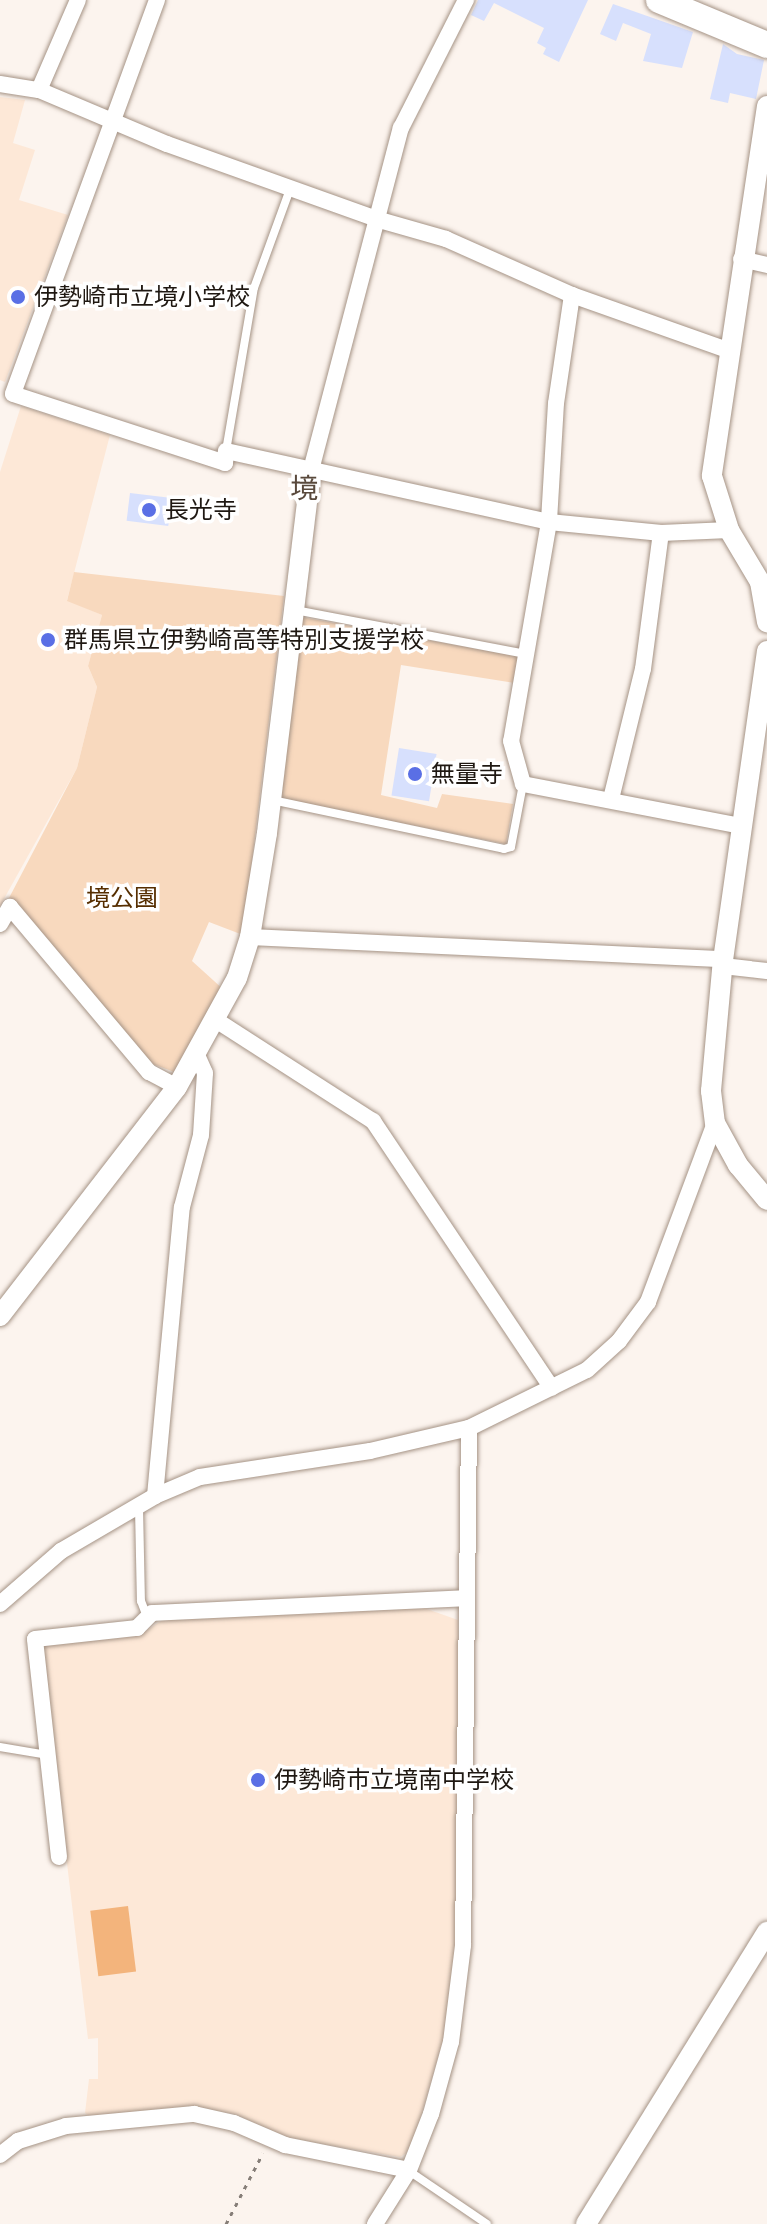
<!DOCTYPE html>
<html>
<head>
<meta charset="utf-8">
<style>
	body { margin:0 }
	#map { position:relative; width:767px; height:2224px; overflow:hidden; background:#fcf4ee; font-family:Arial,"Noto Sans JP",sans-serif }
	div>[style] { position:absolute }
	.built>* { inset:0; background:#fde8d7 }
	.green>* { inset:0; background:#f8d9be }
	.water>* { inset:0; background:#f3b47c; transform-origin:0 0 }
	.building>* { inset:0; background:#d7e0fd; transform-origin:0 0 }
	.path>* { height:3px; margin-top:-1.5px; transform-origin:0; background:repeating-linear-gradient(90deg,#867e78 0 4px,transparent 0 10px) }
	.roads { filter:drop-shadow(0 0 2px #a59385) drop-shadow(0 0 2px #a59385) }
	.service>* { height:8px; margin:-4px; padding:0 4px; transform-origin:4px; border-radius:4px; background:#fff }
	.minor>* { height:16px; margin:-8px; padding:0 8px; transform-origin:8px; border-radius:8px; background:#fff }
	.tertiary>* { height:20px; margin:-10px; padding:0 10px; transform-origin:10px; border-radius:10px; background:#fff }
	.primary>* { height:26px; margin:-13px; padding:0 13px; transform-origin:13px; border-radius:13px; background:#fff }
	.dots>* { width:22px; height:22px; translate:-50% -50%; box-sizing:border-box; border:4px solid #fff; border-radius:50% }
	span { translate:-50% -50%; white-space:nowrap; text-align:center; line-height:1.15; -webkit-text-stroke:7px #fff; paint-order:stroke }
	.poi-label { font-size:24px; color:#1f1812 }
	.left { translate:0 -50%; text-align:left }
	.park-label { font-size:24px; color:#562e00 }
	.quarter-label { font-size:28px; color:#59493c }
</style>
</head>
<body>
<div id="map">
	<div class="built">
		<div style="clip-path:polygon(0 97px,25px 100px,13px 143px,35px 150px,19px 200px,68px 215px,5px 382px,0 380px)"></div>
		<div style="clip-path:polygon(21px 406px,110px 435px,67px 600px,102px 615px,88px 666px,97px 687px,77px 768px,0 906px,0 472px)"></div>
		<div style="clip-path:polygon(424px 1608px,458px 1620px,459px 1915px,447px 2027px,411px 2150px,400px 2157px,288px 2138px,235px 2114px,195px 2107px,94px 2119px,85px 2113px,89px 2079px,98px 2079px,98px 2038px,88px 2039px,41px 1646px,140px 1635px,164px 1619px)"></div>
	</div>
	<div class="green">
		<div style="clip-path:polygon(74px 572px,284px 596px,243px 935px,209px 922px,192px 961px,224px 990px,177px 1073px,150px 1063px,9px 898px,77px 768px,97px 687px,88px 666px,102px 615px,67px 601px)"></div>
		<div style="clip-path:polygon(301px 617px,521px 657px,515px 683px,401px 665px,381px 795px,437px 808px,442px 794px,513px 804px,506px 844px,281px 799px)"></div>
	</div>
	<div class="water">
		<div style="left:128px;top:1906px;width:66px;height:38px;rotate:83deg"></div>
	</div>
	<div class="building">
		<div style="clip-path:polygon(478px 0,588px 0,559px 62px,543px 54px,546px 48px,537px 43px,544px 28px,494px 3px,484px 21px,471px 15px)"></div>
		<div style="clip-path:polygon(613px 4px,693px 32px,682px 68px,643px 61px,651px 34px,623px 23px,616px 41px,600px 34px)"></div>
		<div style="clip-path:polygon(723px 44px,737px 54px,764px 60px,756px 99px,730px 93px,728px 103px,710px 99px)"></div>
		<div style="left:130px;top:493px;width:42px;height:28px;rotate:7deg"></div>
		<div style="left:399px;top:748px;width:38px;height:48px;rotate:9deg"></div>
	</div>
	<div class="path">
		<div style="left:226px;top:2224px;width:80px;rotate:-62.5deg"></div>
	</div>
	<div class="roads">
		<div class="service">
			<div style="left:226px;top:451px;width:165px;rotate:-80.3deg"></div>
			<div style="left:254px;top:288px;width:105px;rotate:-70deg"></div>
			<div style="left:295px;top:610px;width:235px;rotate:10.8deg"></div>
			<div style="left:272px;top:800px;width:237px;rotate:11.9deg"></div>
			<div style="left:504px;top:849px;width:7px;rotate:-16deg"></div>
			<div style="left:511px;top:847px;width:64px;rotate:-79.2deg"></div>
			<div style="left:139px;top:1508px;width:93px;rotate:88.8deg"></div>
			<div style="left:141px;top:1601px;width:19px;rotate:69deg"></div>
			<div style="left:0;top:1747px;width:49px;rotate:9.5deg"></div>
			<div style="left:409px;top:2171px;width:94px;rotate:34.2deg"></div>
		</div>
		<div class="minor">
			<div style="left:157px;top:0;width:419px;rotate:110.1deg"></div>
			<div style="left:13px;top:394px;width:223px;rotate:18deg"></div>
			<div style="left:225px;top:463px;width:12px;rotate:-85deg"></div>
			<div style="left:226px;top:451px;width:331px;rotate:12.4deg"></div>
			<div style="left:549px;top:522px;width:113px;rotate:5.6deg"></div>
			<div style="left:661px;top:533px;width:68px;rotate:-2.5deg"></div>
			<div style="left:0;top:84px;width:39px;rotate:9deg"></div>
			<div style="left:39px;top:90px;width:139px;rotate:22.9deg"></div>
			<div style="left:167px;top:144px;width:222px;rotate:19.7deg"></div>
			<div style="left:376px;top:219px;width:73px;rotate:15.9deg"></div>
			<div style="left:446px;top:239px;width:138px;rotate:24deg"></div>
			<div style="left:572px;top:295px;width:164px;rotate:19.5deg"></div>
			<div style="left:39px;top:90px;width:98px;rotate:-66.6deg"></div>
			<div style="left:741px;top:259px;width:27px;rotate:13deg"></div>
			<div style="left:572px;top:295px;width:109px;rotate:98.4deg"></div>
			<div style="left:556px;top:403px;width:119px;rotate:93.4deg"></div>
			<div style="left:549px;top:522px;width:222px;rotate:99.8deg"></div>
			<div style="left:511px;top:741px;width:45px;rotate:74.4deg"></div>
			<div style="left:523px;top:784px;width:222px;rotate:10.9deg"></div>
			<div style="left:311px;top:470px;width:354px;rotate:-75.3deg"></div>
			<div style="left:401px;top:128px;width:144px;rotate:-63.1deg"></div>
			<div style="left:611px;top:799px;width:134px;rotate:-76.2deg"></div>
			<div style="left:643px;top:669px;width:137px;rotate:-82.5deg"></div>
			<div style="left:0;top:924px;width:20px;rotate:-60deg"></div>
			<div style="left:10px;top:907px;width:216px;rotate:49.9deg"></div>
			<div style="left:149px;top:1072px;width:32px;rotate:28deg"></div>
			<div style="left:250px;top:937px;width:474px;rotate:2.7deg"></div>
			<div style="left:723px;top:966px;width:44px;rotate:6.5deg"></div>
			<div style="left:216px;top:1020px;width:187px;rotate:32.8deg"></div>
			<div style="left:373px;top:1121px;width:321px;rotate:56.2deg"></div>
			<div style="left:155px;top:1496px;width:290px;rotate:-84.7deg"></div>
			<div style="left:182px;top:1207px;width:74px;rotate:-75.2deg"></div>
			<div style="left:201px;top:1135px;width:62px;rotate:-86.3deg"></div>
			<div style="left:205px;top:1073px;width:17px;rotate:-114deg"></div>
			<div style="left:0;top:1604px;width:81px;rotate:-41deg"></div>
			<div style="left:61px;top:1551px;width:109px;rotate:-30.3deg"></div>
			<div style="left:155px;top:1496px;width:49px;rotate:-22.9deg"></div>
			<div style="left:200px;top:1477px;width:172px;rotate:-8.7deg"></div>
			<div style="left:370px;top:1451px;width:102px;rotate:-13.1deg"></div>
			<div style="left:469px;top:1428px;width:131px;rotate:-26.2deg"></div>
			<div style="left:587px;top:1370px;width:43px;rotate:-42.2deg"></div>
			<div style="left:619px;top:1341px;width:49px;rotate:-53.4deg"></div>
			<div style="left:648px;top:1302px;width:191px;rotate:-69.5deg"></div>
			<div style="left:59px;top:1857px;width:219px;rotate:-96.3deg"></div>
			<div style="left:35px;top:1639px;width:103px;rotate:-6.2deg"></div>
			<div style="left:137px;top:1628px;width:21px;rotate:-45deg"></div>
			<div style="left:152px;top:1613px;width:315px;rotate:-2.7deg"></div>
			<div style="left:0;top:2155px;width:23px;rotate:-38deg"></div>
			<div style="left:18px;top:2141px;width:50px;rotate:-17.4deg"></div>
			<div style="left:66px;top:2126px;width:129px;rotate:-5.4deg"></div>
			<div style="left:194px;top:2114px;width:41px;rotate:12.7deg"></div>
			<div style="left:234px;top:2123px;width:56px;rotate:23.3deg"></div>
			<div style="left:285px;top:2145px;width:126px;rotate:11.4deg"></div>
			<div style="left:375px;top:2224px;width:64px;rotate:-57.8deg"></div>
			<div style="left:409px;top:2170px;width:60px;rotate:-68.6deg"></div>
			<div style="left:431px;top:2114px;width:75px;rotate:-74.5deg"></div>
			<div style="left:451px;top:2042px;width:98px;rotate:-82.9deg"></div>
			<div style="left:463px;top:1945px;width:517px;rotate:-89.34deg"></div>
		</div>
		<div class="tertiary">
			<div style="left:767px;top:106px;width:374px;rotate:98.5deg"></div>
			<div style="left:712px;top:476px;width:57px;rotate:72.5deg"></div>
			<div style="left:729px;top:530px;width:61px;rotate:59.2deg"></div>
			<div style="left:760px;top:582px;width:41px;rotate:80.1deg"></div>
			<div style="left:767px;top:651px;width:311px;rotate:98.1deg"></div>
			<div style="left:723px;top:959px;width:133px;rotate:95.2deg"></div>
			<div style="left:711px;top:1091px;width:32px;rotate:83deg"></div>
			<div style="left:715px;top:1123px;width:48px;rotate:61.3deg"></div>
			<div style="left:738px;top:1165px;width:45px;rotate:50.4deg"></div>
			<div style="left:0;top:1316px;width:289px;rotate:-52.3deg"></div>
			<div style="left:177px;top:1087px;width:124px;rotate:-61.2deg"></div>
			<div style="left:237px;top:978px;width:43px;rotate:-72.4deg"></div>
			<div style="left:250px;top:937px;width:105px;rotate:-80.7deg"></div>
			<div style="left:267px;top:833px;width:366px;rotate:-83.1deg"></div>
			<div style="left:586px;top:2224px;width:344px;rotate:-58.2deg"></div>
		</div>
		<div class="primary">
			<div style="left:659px;top:0;width:117px;rotate:22.6deg"></div>
		</div>
	</div>
	<div class="dots">
		<div style="left:18px;top:297px;background:#5a6fe5"></div>
		<div style="left:149px;top:510px;background:#5a6fe5"></div>
		<div style="left:48px;top:640px;background:#5a6fe5"></div>
		<div style="left:415px;top:774px;background:#5a6fe5"></div>
		<div style="left:258px;top:1780px;background:#5a6fe5"></div>
	</div>
	<div class="poi-label">
		<span class="left" style="left:34px;top:297px">伊勢崎市立境小学校</span>
		<span class="left" style="left:165px;top:510px">長光寺</span>
		<span class="left" style="left:64px;top:640px">群馬県立伊勢崎高等特別支援学校</span>
		<span class="left" style="left:431px;top:774px">無量寺</span>
		<span class="left" style="left:274px;top:1780px">伊勢崎市立境南中学校</span>
	</div>
	<div class="park-label">
		<span style="left:122px;top:898px">境公園</span>
	</div>
	<div class="quarter-label">
		<span style="left:304px;top:489px">境</span>
	</div>
</div>
</body>
</html>
